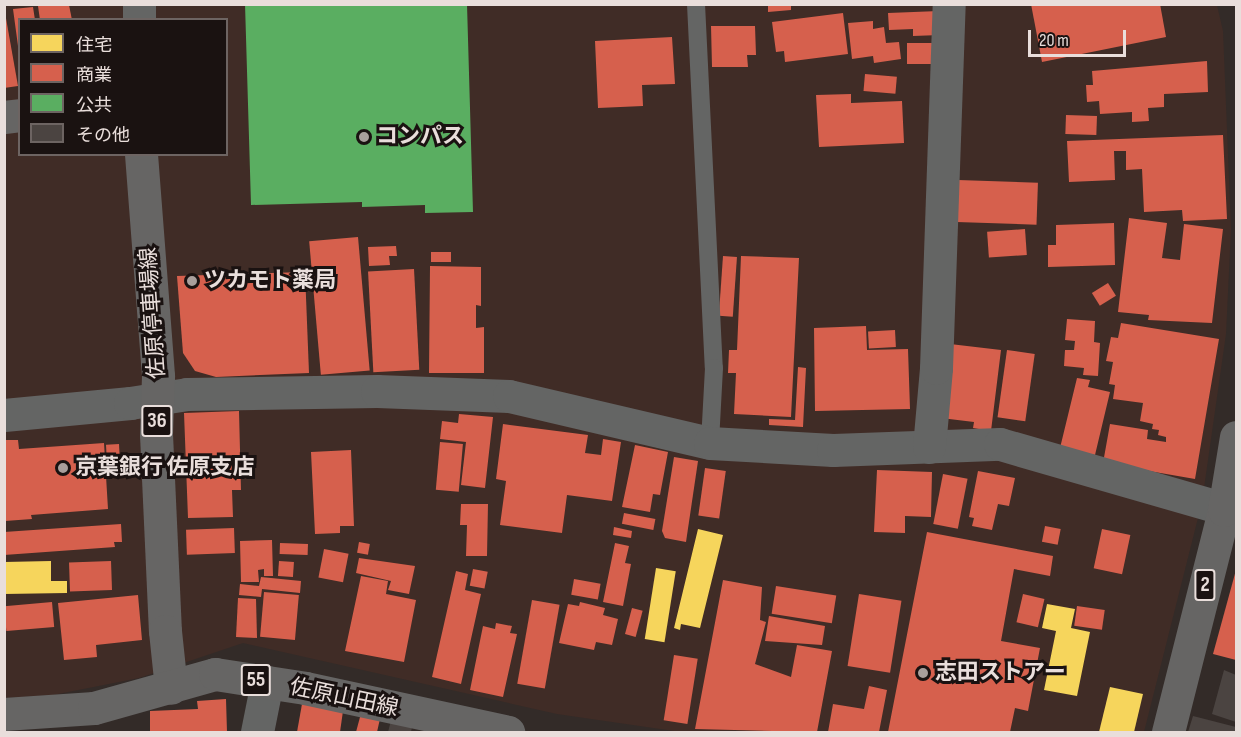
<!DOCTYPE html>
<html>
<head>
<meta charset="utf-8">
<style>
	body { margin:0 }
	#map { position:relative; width:1241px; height:737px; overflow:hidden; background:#332b28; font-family:"Sofia Sans Condensed","Noto Sans JP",sans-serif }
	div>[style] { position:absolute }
	.built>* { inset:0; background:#402c26 }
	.homes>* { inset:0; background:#f6d55c; transform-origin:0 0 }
	.shops>* { inset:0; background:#d6604d; transform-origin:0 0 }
	.public>* { inset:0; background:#5aae61 }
	.building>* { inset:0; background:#4b4441 }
	.service>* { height:18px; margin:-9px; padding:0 9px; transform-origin:9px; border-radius:9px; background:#646564 }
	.minor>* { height:33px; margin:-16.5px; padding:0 16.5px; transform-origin:16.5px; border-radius:16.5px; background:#646564 }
	.tertiary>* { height:33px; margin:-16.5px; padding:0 16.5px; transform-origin:16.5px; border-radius:16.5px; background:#646564 }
	.primary>* { height:33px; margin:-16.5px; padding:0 16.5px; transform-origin:16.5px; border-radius:16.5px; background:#666564 }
	.dots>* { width:16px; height:16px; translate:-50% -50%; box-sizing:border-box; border:3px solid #1a1211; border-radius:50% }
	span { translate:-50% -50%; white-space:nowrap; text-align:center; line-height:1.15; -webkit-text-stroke:6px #1a1211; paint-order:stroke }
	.shield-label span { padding:2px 4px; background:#1a1211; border:2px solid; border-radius:4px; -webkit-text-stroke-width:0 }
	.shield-label { font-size:21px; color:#e9dedb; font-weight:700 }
	.poi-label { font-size:22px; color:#e9dedb; font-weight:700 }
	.left { translate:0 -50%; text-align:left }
	.street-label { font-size:22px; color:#e9dedb }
	.frame { position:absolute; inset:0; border:6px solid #e9dedb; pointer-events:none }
	.legend { position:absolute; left:18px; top:18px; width:210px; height:138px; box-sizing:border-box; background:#1a1211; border:2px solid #6d6462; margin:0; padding:8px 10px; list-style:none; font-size:18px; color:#e9dedb }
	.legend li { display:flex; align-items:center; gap:12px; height:30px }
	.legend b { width:30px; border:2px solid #6d6462 }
	.scale { position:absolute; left:1028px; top:30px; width:98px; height:27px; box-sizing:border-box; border:3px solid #e9dedb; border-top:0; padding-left:8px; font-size:18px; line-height:21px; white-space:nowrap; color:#e9dedb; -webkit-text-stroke:4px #1a1211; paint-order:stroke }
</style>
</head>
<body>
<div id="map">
	<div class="built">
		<div style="clip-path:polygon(evenodd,5px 5px,1217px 5px,1223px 31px,1231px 229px,1226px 334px,1202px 502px,1144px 732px,681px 732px,557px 714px,243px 643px,139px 678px,53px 695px,5px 698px,5px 5px,20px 20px,226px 20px,226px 154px,20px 154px,20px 20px)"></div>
	</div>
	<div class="homes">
		<div style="clip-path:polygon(698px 529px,723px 535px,700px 628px,681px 624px,680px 630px,674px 628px)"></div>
		<div style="clip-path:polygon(51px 561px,51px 581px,67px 581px,67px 593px,4px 594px,4px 562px)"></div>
		<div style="left:656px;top:568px;width:20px;height:72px;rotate:9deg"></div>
		<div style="clip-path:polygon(1047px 604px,1075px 609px,1071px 628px,1090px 632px,1077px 696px,1044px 690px,1056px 631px,1042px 628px)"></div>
		<div style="clip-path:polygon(1110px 687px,1143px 694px,1134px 732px,1099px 732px)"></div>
	</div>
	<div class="shops">
		<div style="clip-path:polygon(768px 4px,791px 4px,791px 10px,768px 12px)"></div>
		<div style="clip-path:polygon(1031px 4px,1160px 4px,1166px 37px,1042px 62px)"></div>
		<div style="clip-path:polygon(69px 5px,72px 20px,40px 20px,38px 6px)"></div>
		<div style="clip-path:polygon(4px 7px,18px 86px,4px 88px)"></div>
		<div style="clip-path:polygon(33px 7px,35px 20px,20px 20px,18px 46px,13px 9px)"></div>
		<div style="clip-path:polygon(939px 11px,940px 35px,913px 36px,913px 29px,889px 30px,888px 13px)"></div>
		<div style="clip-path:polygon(843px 13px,848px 54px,785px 62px,784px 51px,776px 52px,772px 22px)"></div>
		<div style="clip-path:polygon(873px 21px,873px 29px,884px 27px,886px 43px,899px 42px,901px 59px,874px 63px,873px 56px,852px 59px,848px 23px)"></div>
		<div style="clip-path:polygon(711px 26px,755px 26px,756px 55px,747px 55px,748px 67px,712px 67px)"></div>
		<div style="clip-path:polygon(672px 37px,675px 84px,642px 85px,643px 106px,598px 108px,595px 41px)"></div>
		<div style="left:907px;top:43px;width:31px;height:21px"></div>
		<div style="clip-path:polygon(1207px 61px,1208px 92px,1164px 94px,1164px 107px,1148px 108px,1149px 121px,1132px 122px,1132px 112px,1100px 114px,1099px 101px,1087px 102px,1086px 85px,1093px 85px,1092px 71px)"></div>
		<div style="left:865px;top:74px;width:32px;height:17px;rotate:5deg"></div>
		<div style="clip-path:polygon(851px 94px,851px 103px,902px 101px,904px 143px,819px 147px,816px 95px)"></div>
		<div style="left:1066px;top:115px;width:31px;height:19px;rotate:2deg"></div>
		<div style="clip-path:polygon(1223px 135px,1227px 219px,1183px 221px,1182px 210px,1144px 212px,1142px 169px,1126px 170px,1126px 151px,1114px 151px,1115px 180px,1069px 182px,1067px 141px)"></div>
		<div style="left:958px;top:180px;width:80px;height:42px;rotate:2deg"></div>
		<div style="clip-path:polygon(1129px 218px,1167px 223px,1162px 258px,1180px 260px,1184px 224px,1223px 229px,1212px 323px,1148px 320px,1149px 315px,1118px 312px)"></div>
		<div style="clip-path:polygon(1114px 223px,1115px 265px,1048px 267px,1048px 245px,1056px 245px,1056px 225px)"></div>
		<div style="left:1025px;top:229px;width:26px;height:38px;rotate:86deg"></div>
		<div style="left:358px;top:237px;width:134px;height:49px;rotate:85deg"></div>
		<div style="clip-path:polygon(396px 246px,397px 256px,389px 256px,390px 265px,369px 266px,368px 247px)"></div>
		<div style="left:431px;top:252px;width:20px;height:10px"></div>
		<div style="left:723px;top:256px;width:14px;height:60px;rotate:4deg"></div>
		<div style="clip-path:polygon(741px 256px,799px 258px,791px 417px,734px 414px,736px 373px,728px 373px,729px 350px,737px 350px)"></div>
		<div style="clip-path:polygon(430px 266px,481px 267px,481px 306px,476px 305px,476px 328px,484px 327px,484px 373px,429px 373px)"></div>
		<div style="left:414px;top:269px;width:101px;height:46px;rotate:87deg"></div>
		<div style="clip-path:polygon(305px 272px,309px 373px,216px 377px,195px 371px,183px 353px,177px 276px)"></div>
		<div style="left:1108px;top:283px;width:15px;height:19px;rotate:58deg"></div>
		<div style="clip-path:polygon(1067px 319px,1095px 321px,1094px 342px,1100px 343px,1098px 376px,1083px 375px,1084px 368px,1064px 366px,1065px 350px,1074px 350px,1075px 341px,1065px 340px)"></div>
		<div style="clip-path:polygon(1121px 323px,1219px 339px,1195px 479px,1103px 463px,1110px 424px,1148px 430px,1147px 439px,1166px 442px,1166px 437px,1158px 435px,1159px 430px,1152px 429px,1153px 424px,1140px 421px,1143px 403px,1113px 399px,1115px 385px,1109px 384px,1113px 362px,1106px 361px,1111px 337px,1118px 338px)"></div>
		<div style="clip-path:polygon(866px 326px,867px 350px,908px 349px,910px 409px,815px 411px,814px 328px)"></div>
		<div style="left:895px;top:330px;width:17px;height:27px;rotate:87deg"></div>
		<div style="clip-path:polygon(950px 344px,1001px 350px,991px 431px,973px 428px,974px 422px,941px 418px)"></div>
		<div style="left:1007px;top:350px;width:28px;height:68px;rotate:8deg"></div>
		<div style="clip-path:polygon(798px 367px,806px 368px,803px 427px,769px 425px,769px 419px,795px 420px)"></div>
		<div style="clip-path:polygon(1077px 378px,1090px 380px,1088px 387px,1110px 392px,1095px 455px,1060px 448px)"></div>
		<div style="clip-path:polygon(239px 411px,241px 490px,232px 490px,233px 517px,188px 518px,184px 413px)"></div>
		<div style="clip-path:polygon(459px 414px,493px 417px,485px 488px,461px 485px,466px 442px,440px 439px,442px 421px,458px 423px)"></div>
		<div style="clip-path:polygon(503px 424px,588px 435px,585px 453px,601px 455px,603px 439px,621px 442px,612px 501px,567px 495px,562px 533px,500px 525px,506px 481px,496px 479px)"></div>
		<div style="clip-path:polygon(5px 440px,18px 440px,19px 449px,104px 443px,108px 509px,31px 515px,32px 519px,5px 521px)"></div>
		<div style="left:440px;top:442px;width:23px;height:48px;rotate:5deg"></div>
		<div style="left:119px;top:444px;width:18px;height:13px;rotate:87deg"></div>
		<div style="clip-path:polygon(635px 445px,668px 452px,660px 495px,653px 494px,650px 512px,622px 507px)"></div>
		<div style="clip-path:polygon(351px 450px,354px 526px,340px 526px,340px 533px,315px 534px,311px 452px)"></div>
		<div style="clip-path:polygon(674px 457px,698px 461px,686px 542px,665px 538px,662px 531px)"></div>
		<div style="left:705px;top:468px;width:21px;height:48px;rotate:8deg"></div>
		<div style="clip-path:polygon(877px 470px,932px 472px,931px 517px,905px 516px,905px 533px,874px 532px)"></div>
		<div style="clip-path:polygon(978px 471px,1015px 478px,1009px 506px,998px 504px,992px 530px,972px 526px,974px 518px,969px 517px)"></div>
		<div style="left:943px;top:474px;width:25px;height:51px;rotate:11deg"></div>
		<div style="clip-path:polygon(461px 504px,488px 504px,487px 556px,466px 556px,467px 525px,460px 525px)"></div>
		<div style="left:624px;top:513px;width:32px;height:11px;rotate:11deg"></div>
		<div style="clip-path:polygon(121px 524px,122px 542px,114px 542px,115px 547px,4px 555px,4px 532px)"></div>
		<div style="left:1045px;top:526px;width:16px;height:16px;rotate:11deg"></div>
		<div style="clip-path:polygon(614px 527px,632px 531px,631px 538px,613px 535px)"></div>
		<div style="left:234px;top:528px;width:25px;height:48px;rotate:88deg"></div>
		<div style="left:1102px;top:529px;width:29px;height:40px;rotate:12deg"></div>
		<div style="clip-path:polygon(927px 532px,1053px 556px,1050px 576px,1014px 569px,1001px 641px,1040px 648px,1028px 711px,1015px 708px,1010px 732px,888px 732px)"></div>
		<div style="clip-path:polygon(272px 540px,273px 576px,264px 576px,264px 569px,258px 570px,259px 582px,241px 582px,240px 541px)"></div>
		<div style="left:359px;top:542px;width:11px;height:11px;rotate:10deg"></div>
		<div style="left:280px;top:543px;width:28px;height:11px;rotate:2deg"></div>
		<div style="clip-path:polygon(615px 543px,629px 546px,625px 563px,631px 564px,623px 606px,603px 602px)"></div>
		<div style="left:324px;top:549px;width:25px;height:29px;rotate:11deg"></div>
		<div style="clip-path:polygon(359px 558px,415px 566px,409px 594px,388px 590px,391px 581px,356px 573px)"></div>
		<div style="left:111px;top:561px;width:29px;height:42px;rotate:88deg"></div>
		<div style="left:279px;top:561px;width:15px;height:15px;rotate:4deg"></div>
		<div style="left:473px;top:569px;width:15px;height:17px;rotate:11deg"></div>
		<div style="clip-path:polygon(1236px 570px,1236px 660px,1213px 654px)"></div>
		<div style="clip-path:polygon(456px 571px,468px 574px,465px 590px,481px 594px,461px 684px,432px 677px)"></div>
		<div style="clip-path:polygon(361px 576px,388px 581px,386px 594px,416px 600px,404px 662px,345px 651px)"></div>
		<div style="clip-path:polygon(261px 577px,301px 581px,300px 593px,262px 589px,261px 597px,239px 595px,240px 584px,259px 586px)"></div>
		<div style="left:574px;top:579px;width:27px;height:16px;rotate:10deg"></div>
		<div style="clip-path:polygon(723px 580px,762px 587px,760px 620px,766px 622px,755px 664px,791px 677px,797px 645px,832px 651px,817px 732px,695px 729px)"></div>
		<div style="left:776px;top:586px;width:61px;height:28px;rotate:9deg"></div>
		<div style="left:264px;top:592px;width:35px;height:45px;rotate:5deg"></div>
		<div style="left:859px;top:594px;width:43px;height:73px;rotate:9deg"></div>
		<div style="left:1023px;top:594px;width:22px;height:29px;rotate:13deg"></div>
		<div style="clip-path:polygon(138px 595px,142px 640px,96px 645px,97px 657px,64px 660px,58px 603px)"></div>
		<div style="clip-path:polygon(238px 598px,256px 599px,257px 638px,236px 637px)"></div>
		<div style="left:532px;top:600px;width:28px;height:85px;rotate:10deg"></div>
		<div style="left:52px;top:602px;width:25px;height:48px;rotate:85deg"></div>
		<div style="clip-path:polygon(580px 602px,605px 608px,603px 615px,618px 619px,612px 645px,596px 642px,594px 650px,559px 643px,568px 604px,579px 606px)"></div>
		<div style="left:1077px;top:606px;width:28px;height:20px;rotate:8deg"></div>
		<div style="left:632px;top:608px;width:11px;height:27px;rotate:15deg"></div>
		<div style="clip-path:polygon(769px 616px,825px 626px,822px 645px,765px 641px)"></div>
		<div style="clip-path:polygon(496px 623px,512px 626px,510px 633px,517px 634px,503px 697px,470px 690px,483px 626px,495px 629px)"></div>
		<div style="left:674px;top:655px;width:24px;height:66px;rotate:9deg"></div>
		<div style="clip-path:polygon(869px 686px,887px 690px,879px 732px,828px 732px,833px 704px,864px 709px)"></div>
		<div style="clip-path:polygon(226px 699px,227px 732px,150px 732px,150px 711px,198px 709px,197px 701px)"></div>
		<div style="clip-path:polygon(302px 704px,343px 711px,340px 732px,297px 732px)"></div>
		<div style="clip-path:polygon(363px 706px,382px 710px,377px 732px,356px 732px)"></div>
	</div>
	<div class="public">
		<div style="clip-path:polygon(245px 4px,467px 4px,473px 212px,425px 213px,425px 205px,362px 207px,362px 202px,251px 205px)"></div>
	</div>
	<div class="building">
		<div style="clip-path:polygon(1224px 670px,1236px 675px,1236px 722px,1212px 714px)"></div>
		<div style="clip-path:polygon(1193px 716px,1236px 727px,1236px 732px,1188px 732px)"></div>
		<div style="clip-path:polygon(392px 717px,413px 722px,411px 732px,388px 732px)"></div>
	</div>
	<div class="service">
		<div style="left:696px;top:4px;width:364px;rotate:87.2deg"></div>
		<div style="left:714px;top:368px;width:75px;rotate:93.1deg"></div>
	</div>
	<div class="minor">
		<div style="left:4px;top:415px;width:127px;rotate:-5.4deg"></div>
		<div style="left:130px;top:403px;width:58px;rotate:-9deg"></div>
		<div style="left:187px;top:394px;width:190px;rotate:-0.9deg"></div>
		<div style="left:377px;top:391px;width:132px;rotate:2.2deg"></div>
		<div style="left:509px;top:396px;width:206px;rotate:13.2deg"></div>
		<div style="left:710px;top:443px;width:123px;rotate:3.3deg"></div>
		<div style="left:833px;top:450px;width:167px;rotate:-2.1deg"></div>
		<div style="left:1000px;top:444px;width:246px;rotate:16.1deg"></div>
		<div style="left:929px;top:447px;width:79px;rotate:-84.9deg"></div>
		<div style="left:936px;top:368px;width:364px;rotate:-88deg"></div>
		<div style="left:257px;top:732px;width:51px;rotate:-78.7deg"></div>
	</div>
	<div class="tertiary">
		<div style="left:139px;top:4px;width:16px;rotate:90deg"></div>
	</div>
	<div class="primary">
		<div style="left:4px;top:117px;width:16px;rotate:-7deg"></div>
		<div style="left:141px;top:154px;width:223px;rotate:85.6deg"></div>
		<div style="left:158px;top:376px;width:58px;rotate:92deg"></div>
		<div style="left:156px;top:434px;width:197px;rotate:87.4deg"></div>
		<div style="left:165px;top:631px;width:57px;rotate:84deg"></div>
		<div style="left:4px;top:714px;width:90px;rotate:-3.8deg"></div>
		<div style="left:94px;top:708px;width:126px;rotate:-15.7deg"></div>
		<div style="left:215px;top:674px;width:91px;rotate:8.8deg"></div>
		<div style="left:305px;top:688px;width:208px;rotate:12.2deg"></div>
		<div style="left:1168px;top:732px;width:229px;rotate:-75.8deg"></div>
		<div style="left:1224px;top:510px;width:74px;rotate:-80.7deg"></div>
	</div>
	<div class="dots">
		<div style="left:364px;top:137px;background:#a99f9c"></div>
		<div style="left:192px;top:281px;background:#a99f9c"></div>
		<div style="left:63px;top:468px;background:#a99f9c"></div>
		<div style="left:923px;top:673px;background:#a99f9c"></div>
	</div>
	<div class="shield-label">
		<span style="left:157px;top:421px">36</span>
		<span style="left:1205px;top:585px">2</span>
		<span style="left:256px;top:680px">55</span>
	</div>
	<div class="poi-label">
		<span class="left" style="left:376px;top:137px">コンパス</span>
		<span class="left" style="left:204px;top:281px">ツカモト薬局</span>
		<span class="left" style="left:75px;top:468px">京葉銀行 佐原支店</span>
		<span class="left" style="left:935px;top:673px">志田ストアー</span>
	</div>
	<div class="street-label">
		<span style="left:153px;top:313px;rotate:-94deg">佐原停車場線</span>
		<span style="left:344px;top:698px;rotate:12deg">佐原山田線</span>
	</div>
	<div class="frame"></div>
	<ul class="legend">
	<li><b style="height:16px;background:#f6d55c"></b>住宅</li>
	<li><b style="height:16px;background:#d6604d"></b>商業</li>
	<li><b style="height:16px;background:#5aae61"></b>公共</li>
	<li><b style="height:16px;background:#4b4441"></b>その他</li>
	</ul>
	<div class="scale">20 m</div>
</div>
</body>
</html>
